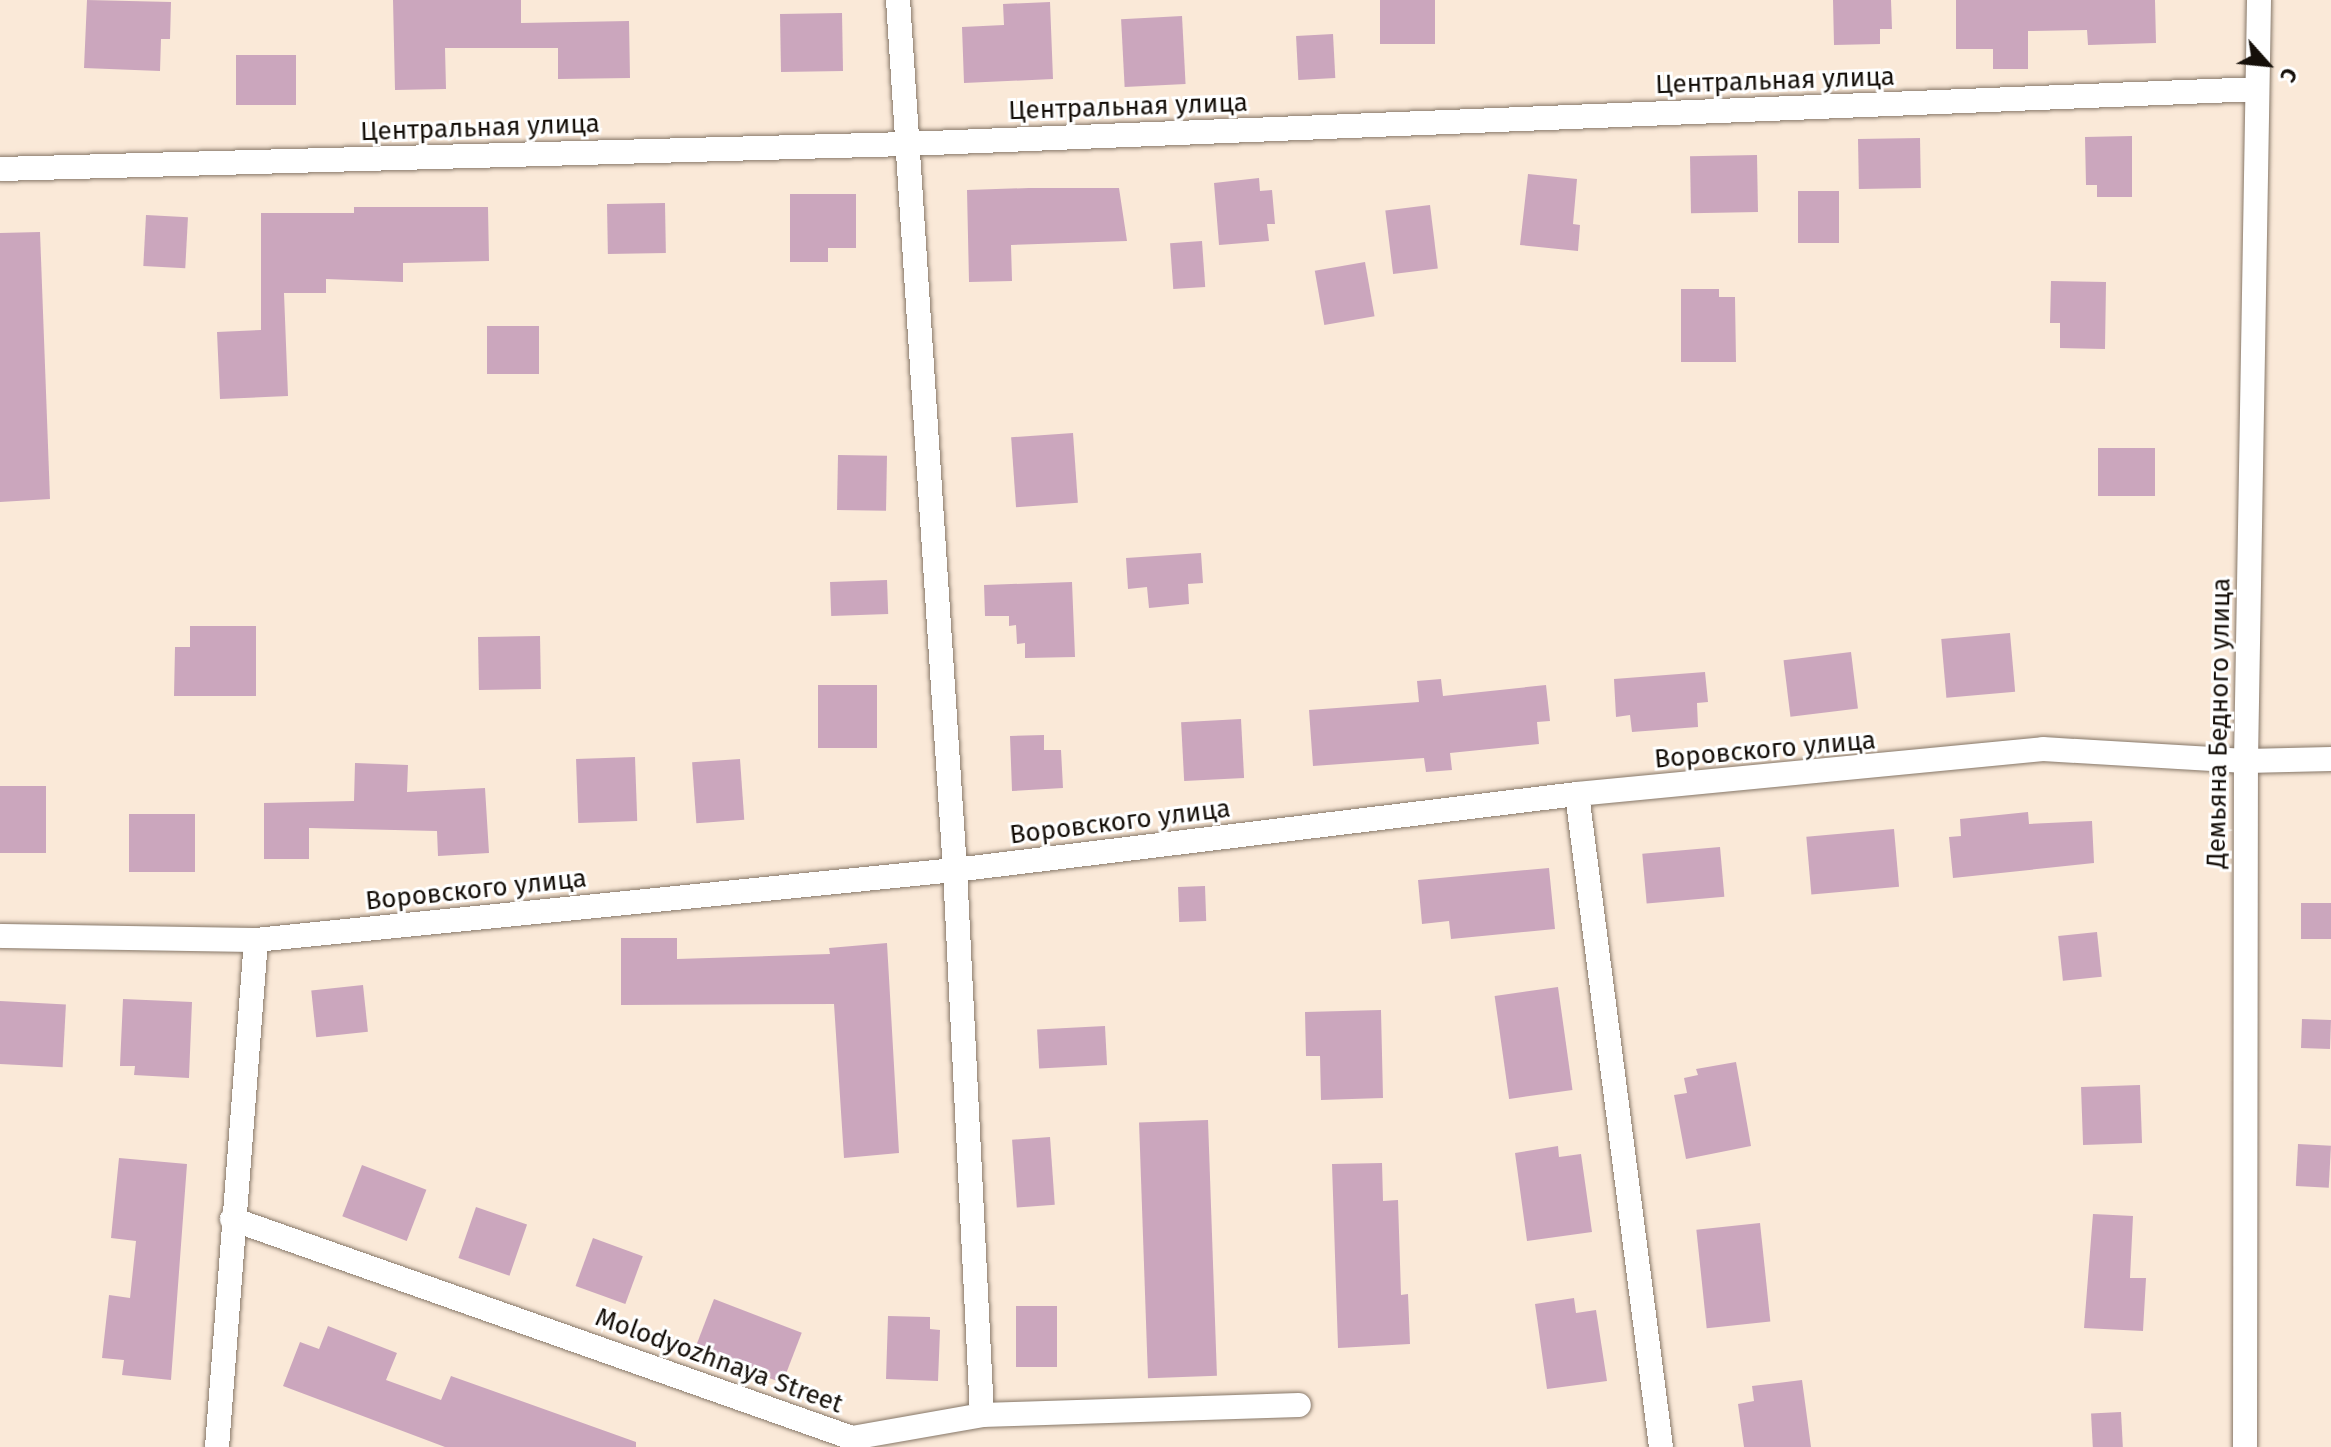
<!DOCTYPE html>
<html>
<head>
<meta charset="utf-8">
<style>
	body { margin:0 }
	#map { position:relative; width:2331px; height:1447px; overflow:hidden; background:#fae9d8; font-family:"Fira Sans",sans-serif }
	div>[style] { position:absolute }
	.building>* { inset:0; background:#cba6bd; transform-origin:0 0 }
	.roads { filter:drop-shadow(0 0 2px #867768) drop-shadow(0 0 2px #867768) }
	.minor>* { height:24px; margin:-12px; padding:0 12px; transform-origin:12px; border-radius:12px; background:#fff }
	span { translate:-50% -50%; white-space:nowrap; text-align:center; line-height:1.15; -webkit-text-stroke:6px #fff; paint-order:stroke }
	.street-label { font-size:26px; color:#150f09 }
	.north { position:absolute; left:2227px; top:24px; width:80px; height:80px; -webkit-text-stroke:6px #fff; paint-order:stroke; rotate:117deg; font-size:22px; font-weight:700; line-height:32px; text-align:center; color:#150f09 }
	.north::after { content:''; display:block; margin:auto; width:28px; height:36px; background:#150f09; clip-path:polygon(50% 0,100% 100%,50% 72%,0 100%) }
</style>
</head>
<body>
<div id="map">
	<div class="building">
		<div style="clip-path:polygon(87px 0,171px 2px,170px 39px,161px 39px,160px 71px,84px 68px)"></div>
		<div style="clip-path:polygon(393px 0,521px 0,521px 23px,629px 21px,630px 78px,558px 79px,558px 48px,445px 48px,446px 89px,395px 90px)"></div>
		<div style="left:1380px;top:0;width:55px;height:44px"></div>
		<div style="clip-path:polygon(1833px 0,1891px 0,1892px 29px,1880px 29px,1880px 44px,1834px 45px)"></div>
		<div style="clip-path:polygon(1956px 0,2155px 0,2156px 43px,2088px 45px,2087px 30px,2028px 31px,2028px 69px,1993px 69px,1993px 49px,1956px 49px)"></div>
		<div style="clip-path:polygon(1050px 2px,1053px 79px,964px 83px,962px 27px,1004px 25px,1003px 4px)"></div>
		<div style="left:842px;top:13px;width:58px;height:62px;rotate:89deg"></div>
		<div style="left:1182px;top:16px;width:68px;height:61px;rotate:87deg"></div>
		<div style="left:1333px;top:34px;width:44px;height:37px;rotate:87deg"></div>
		<div style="left:236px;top:55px;width:60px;height:50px"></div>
		<div style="clip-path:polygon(2132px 136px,2132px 197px,2097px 197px,2097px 185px,2086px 185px,2085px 137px)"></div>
		<div style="left:1920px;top:138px;width:50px;height:62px;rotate:89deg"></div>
		<div style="left:1757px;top:155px;width:57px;height:67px;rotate:89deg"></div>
		<div style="clip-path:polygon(1528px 174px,1577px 179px,1573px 224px,1580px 225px,1578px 251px,1520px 245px)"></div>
		<div style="clip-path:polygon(1259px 178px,1260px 191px,1272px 190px,1275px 224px,1267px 224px,1269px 241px,1219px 245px,1214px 183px)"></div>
		<div style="clip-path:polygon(1029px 188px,1119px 188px,1127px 241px,1011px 245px,1012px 281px,969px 282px,967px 190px)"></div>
		<div style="left:1798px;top:191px;width:41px;height:52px"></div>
		<div style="clip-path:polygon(790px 194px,856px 194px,856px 248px,828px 248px,828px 262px,790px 262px)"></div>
		<div style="left:665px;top:203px;width:50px;height:58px;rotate:89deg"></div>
		<div style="left:1430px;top:205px;width:64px;height:45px;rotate:83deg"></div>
		<div style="clip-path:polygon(354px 207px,488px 207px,489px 261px,403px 263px,403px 282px,326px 279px,326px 293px,284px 293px,288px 396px,220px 399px,217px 332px,261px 330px,261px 213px,354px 213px)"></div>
		<div style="left:146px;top:215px;width:42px;height:51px;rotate:3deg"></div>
		<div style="clip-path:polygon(40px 232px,50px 499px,0 502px,0 233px)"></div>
		<div style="left:1202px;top:241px;width:46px;height:32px;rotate:86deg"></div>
		<div style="left:1365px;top:262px;width:55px;height:51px;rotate:80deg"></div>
		<div style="clip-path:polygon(2051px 281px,2106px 282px,2105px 349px,2060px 348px,2060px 323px,2050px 323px)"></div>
		<div style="clip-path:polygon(1681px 289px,1719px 289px,1719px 297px,1735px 297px,1736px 362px,1681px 362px)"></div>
		<div style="left:487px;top:326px;width:52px;height:48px"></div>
		<div style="left:1073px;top:433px;width:70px;height:62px;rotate:86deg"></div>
		<div style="left:2098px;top:448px;width:57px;height:48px"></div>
		<div style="left:838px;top:455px;width:49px;height:55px;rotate:1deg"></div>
		<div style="clip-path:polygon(1201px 553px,1203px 583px,1188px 584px,1189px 604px,1149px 608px,1147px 587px,1128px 589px,1126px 558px)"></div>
		<div style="left:887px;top:580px;width:34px;height:57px;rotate:88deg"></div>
		<div style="clip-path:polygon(1072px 582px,1075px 657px,1025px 658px,1025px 643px,1017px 644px,1016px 625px,1009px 626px,1009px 616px,985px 616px,984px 585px)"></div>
		<div style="clip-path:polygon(190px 626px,256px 626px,256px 696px,174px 696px,175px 647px,190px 647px)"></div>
		<div style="left:2010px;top:633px;width:59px;height:69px;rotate:85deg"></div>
		<div style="left:540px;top:636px;width:53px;height:62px;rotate:89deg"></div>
		<div style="left:1851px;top:652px;width:57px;height:68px;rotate:83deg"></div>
		<div style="clip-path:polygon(1705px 672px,1708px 702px,1697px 703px,1698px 727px,1632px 732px,1630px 715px,1616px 717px,1614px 679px)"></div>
		<div style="clip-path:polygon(1441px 679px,1443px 696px,1546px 685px,1550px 721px,1537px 722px,1539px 744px,1450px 753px,1452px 770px,1426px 772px,1424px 758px,1313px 766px,1309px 710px,1419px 702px,1417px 681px)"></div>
		<div style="left:818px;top:685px;width:59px;height:63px"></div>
		<div style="left:1241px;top:719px;width:59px;height:60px;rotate:87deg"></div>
		<div style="clip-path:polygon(1044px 735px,1044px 750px,1061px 750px,1063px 788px,1012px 791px,1010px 736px)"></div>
		<div style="left:635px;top:757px;width:64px;height:59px;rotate:88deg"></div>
		<div style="left:740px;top:759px;width:61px;height:48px;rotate:86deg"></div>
		<div style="clip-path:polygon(355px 763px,408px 765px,407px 792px,485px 788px,489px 853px,438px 856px,437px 831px,309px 828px,309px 859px,264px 859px,264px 803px,354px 801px)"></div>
		<div style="left:0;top:786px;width:46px;height:67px"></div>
		<div style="clip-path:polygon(2028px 812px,2029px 824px,2092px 821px,2094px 863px,1953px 878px,1949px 837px,1961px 836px,1960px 819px)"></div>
		<div style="left:129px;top:814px;width:66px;height:58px"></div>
		<div style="left:1894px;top:829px;width:58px;height:88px;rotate:85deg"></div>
		<div style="left:1720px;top:847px;width:50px;height:78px;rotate:85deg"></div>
		<div style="clip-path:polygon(1549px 868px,1555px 929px,1451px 939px,1449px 921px,1422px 924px,1418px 880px)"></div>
		<div style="left:1205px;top:886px;width:35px;height:27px;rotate:88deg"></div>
		<div style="left:2301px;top:903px;width:30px;height:36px"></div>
		<div style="left:2097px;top:932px;width:45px;height:39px;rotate:84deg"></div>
		<div style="clip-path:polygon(621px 938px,677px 938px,677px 959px,830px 954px,829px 948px,887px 943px,899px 1153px,844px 1158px,834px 1004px,621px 1005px)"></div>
		<div style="left:363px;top:985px;width:47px;height:52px;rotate:84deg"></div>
		<div style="left:1558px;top:987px;width:104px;height:64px;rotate:82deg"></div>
		<div style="clip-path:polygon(123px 999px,192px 1002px,189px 1078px,134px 1075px,135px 1066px,120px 1066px)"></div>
		<div style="left:0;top:1001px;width:66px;height:63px;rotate:3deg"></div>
		<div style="clip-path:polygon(1381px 1010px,1383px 1098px,1321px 1100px,1320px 1056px,1306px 1056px,1305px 1012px)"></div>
		<div style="left:2302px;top:1019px;width:29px;height:29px;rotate:2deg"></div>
		<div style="left:1105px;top:1026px;width:39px;height:68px;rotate:87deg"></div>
		<div style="clip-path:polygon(1736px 1062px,1751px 1146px,1686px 1159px,1674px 1095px,1687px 1093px,1684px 1078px,1698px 1075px,1696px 1069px)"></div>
		<div style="left:2140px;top:1085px;width:58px;height:59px;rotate:88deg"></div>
		<div style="left:1208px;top:1120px;width:256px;height:69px;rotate:88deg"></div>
		<div style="left:1050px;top:1137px;width:68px;height:38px;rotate:86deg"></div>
		<div style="left:2298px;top:1144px;width:33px;height:42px;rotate:3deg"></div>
		<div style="clip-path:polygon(1558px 1146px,1559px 1157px,1581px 1154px,1592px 1232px,1527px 1241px,1515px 1153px)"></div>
		<div style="clip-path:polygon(119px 1158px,187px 1164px,171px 1380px,122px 1375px,124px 1360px,102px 1358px,109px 1295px,130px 1298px,136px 1241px,111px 1238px)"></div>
		<div style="clip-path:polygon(1382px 1163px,1383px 1201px,1398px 1200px,1401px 1295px,1408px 1294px,1410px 1344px,1338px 1348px,1332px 1164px)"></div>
		<div style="left:362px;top:1165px;width:69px;height:55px;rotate:21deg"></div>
		<div style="left:476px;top:1207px;width:54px;height:54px;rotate:19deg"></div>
		<div style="clip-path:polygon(2093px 1214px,2133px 1216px,2130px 1278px,2146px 1278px,2143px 1331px,2084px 1328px)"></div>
		<div style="left:1760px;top:1223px;width:99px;height:64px;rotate:84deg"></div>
		<div style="left:593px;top:1238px;width:53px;height:51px;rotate:20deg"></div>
		<div style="clip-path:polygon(1574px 1298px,1576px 1313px,1596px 1310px,1607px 1381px,1547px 1389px,1535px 1304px)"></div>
		<div style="left:714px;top:1299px;width:94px;height:54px;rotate:21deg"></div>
		<div style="left:1016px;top:1306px;width:41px;height:61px"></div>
		<div style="clip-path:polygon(888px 1316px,930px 1317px,930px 1329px,940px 1330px,938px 1381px,886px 1379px)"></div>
		<div style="clip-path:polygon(328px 1326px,397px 1353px,386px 1380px,441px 1400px,451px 1376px,636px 1442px,636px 1447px,445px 1447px,283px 1386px,300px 1342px,319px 1349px)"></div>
		<div style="clip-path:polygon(1802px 1380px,1811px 1447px,1744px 1447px,1738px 1404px,1754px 1401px,1752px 1386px)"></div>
		<div style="left:2121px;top:1412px;width:35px;height:30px;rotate:87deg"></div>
	</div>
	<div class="roads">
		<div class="minor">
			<div style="left:898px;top:0;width:872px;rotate:86.25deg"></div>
			<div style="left:955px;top:870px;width:546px;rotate:87.16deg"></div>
			<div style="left:0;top:169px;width:907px;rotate:-1.58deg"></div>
			<div style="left:907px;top:144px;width:1351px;rotate:-2.33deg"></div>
			<div style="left:1577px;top:794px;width:658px;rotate:82.67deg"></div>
			<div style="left:0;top:936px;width:256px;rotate:0.9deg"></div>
			<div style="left:256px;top:940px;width:702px;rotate:-5.72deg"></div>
			<div style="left:955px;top:870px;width:627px;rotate:-6.97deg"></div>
			<div style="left:1577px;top:794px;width:468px;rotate:-5.5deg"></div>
			<div style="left:2043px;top:749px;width:203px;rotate:3.4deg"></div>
			<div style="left:2246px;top:761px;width:85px;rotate:-1.3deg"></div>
			<div style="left:232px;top:1219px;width:658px;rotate:19.45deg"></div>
			<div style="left:852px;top:1438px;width:132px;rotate:-10deg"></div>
			<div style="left:982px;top:1415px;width:317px;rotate:-1.8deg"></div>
			<div style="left:217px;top:1447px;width:508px;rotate:-85.6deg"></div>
			<div style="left:2245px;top:1447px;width:686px;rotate:-89.92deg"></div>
			<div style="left:2246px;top:761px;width:761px;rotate:-89.02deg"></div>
		</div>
	</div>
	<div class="street-label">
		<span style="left:1775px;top:81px;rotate:-2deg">Центральная улица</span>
		<span style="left:1128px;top:107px;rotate:-2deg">Центральная улица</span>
		<span style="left:480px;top:128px;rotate:-2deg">Центральная улица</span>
		<span style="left:2219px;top:723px;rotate:-89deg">Демьяна Бедного улица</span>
		<span style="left:1765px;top:750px;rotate:-5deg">Воровского улица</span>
		<span style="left:1120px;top:822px;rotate:-7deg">Воровского улица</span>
		<span style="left:476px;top:890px;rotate:-6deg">Воровского улица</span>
		<span style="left:719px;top:1361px;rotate:20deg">Molodyozhnaya Street</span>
	</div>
	<div class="north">С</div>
</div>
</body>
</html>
